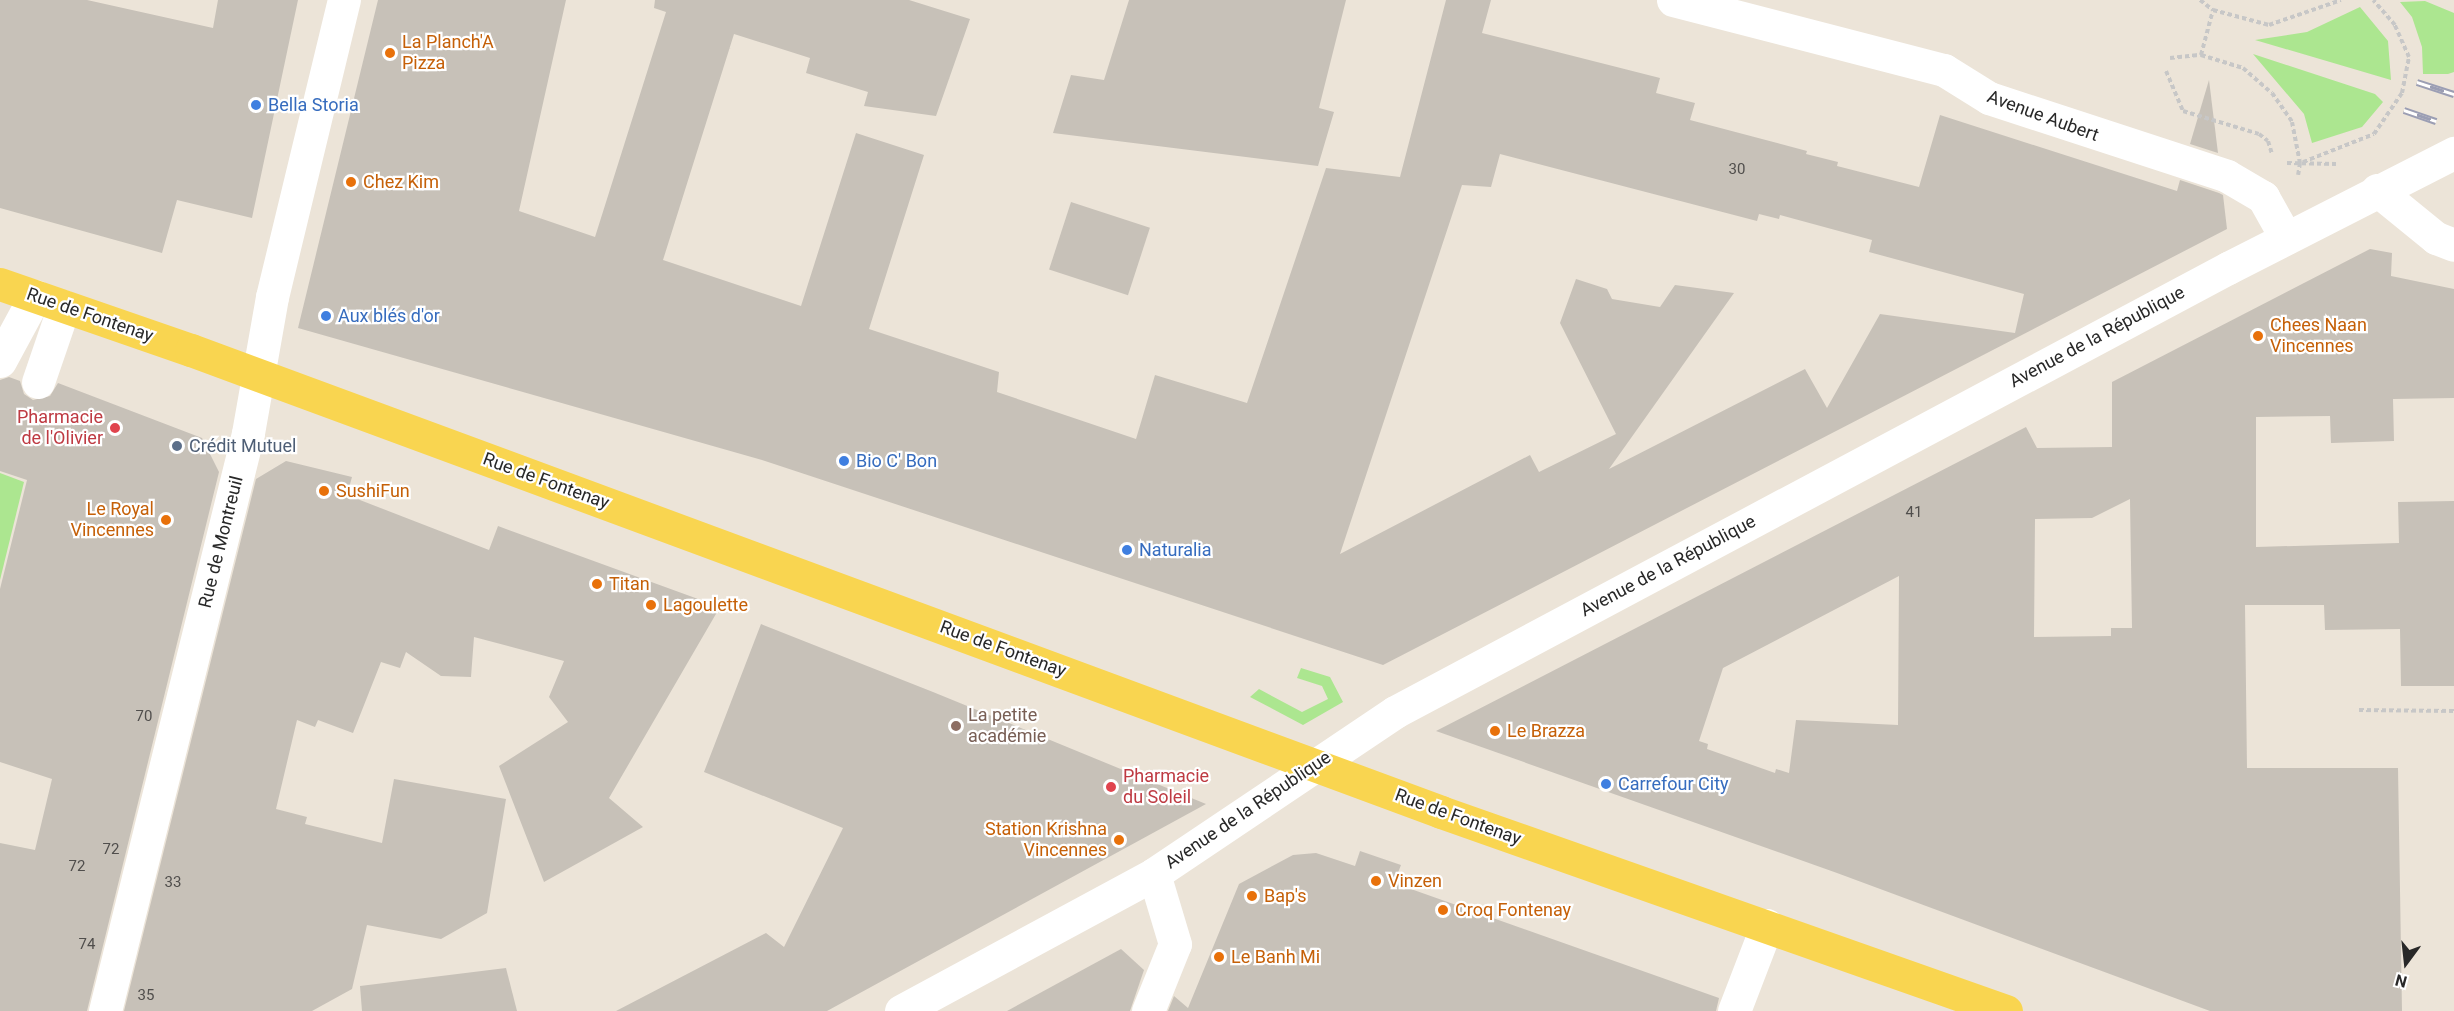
<!DOCTYPE html>
<html>
<head>
<meta charset="utf-8">
<style>
	body { margin:0 }
	#map { position:relative; width:2454px; height:1011px; overflow:hidden; background:#ece4d8; font-family:Roboto,sans-serif }
	div>[style] { position:absolute }
	.green>* { inset:0; background:#ace690 }
	.building>* { inset:0; background:#c7c1b8; transform-origin:0 0 }
	.path>* { height:4px; margin-top:-2px; transform-origin:0; background:repeating-linear-gradient(90deg,#c7c7c7 0 4.5px,transparent 0 7.5px) }
	.minor>* { height:33px; margin:-16.5px; padding:0 16.5px; transform-origin:16.5px; border-radius:16.5px; background:#fff }
	.major>* { height:33px; margin:-16.5px; padding:0 16.5px; transform-origin:16.5px; border-radius:16.5px; background:#f9d550 }
	.rail>* { height:7px; margin-top:-3.5px; transform-origin:0; background:repeating-linear-gradient(90deg,#fff 0 14px,#9b9eb4 0 28px); box-sizing:border-box; border-block:2px solid #9b9eb4 }
	.dots>* { width:16px; height:16px; translate:-50% -50%; box-sizing:border-box; border:3px solid #fff; border-radius:50% }
	span { translate:-50% -50%; white-space:nowrap; text-align:center; line-height:1.15; -webkit-text-stroke:4.5px #fff; paint-order:stroke }
	.number-label { font-size:15px; color:#504e4c }
	.number-label span { -webkit-text-stroke-width:0 }
	.food-label { font-size:18px; color:#c56008 }
	.left { translate:0 -50%; text-align:left }
	.right { translate:-100% -50%; text-align:right }
	.shop-label { font-size:18px; color:#366cbe }
	.street-label { font-size:18px; color:#282828 }
	.health-label { font-size:18px; color:#be3a42 }
	.service-label { font-size:18px; color:#4e5e75 }
	.education-label { font-size:18px; color:#785e54 }
	.north { position:absolute; left:2376px; top:933px; width:60px; height:60px; -webkit-text-stroke:4px #fff; paint-order:stroke; rotate:195deg; font-size:16px; font-weight:700; line-height:24px; text-align:center; color:#282828 }
	.north::after { content:''; display:block; margin:auto; width:21px; height:27px; background:#282828; clip-path:polygon(50% 0,100% 100%,50% 72%,0 100%) }
</style>
</head>
<body>
<div id="map">
	<div class="green">
		<div style="clip-path:polygon(2425px 1px,2454px 13px,2454px 72px,2448px 74px,2423px 74px,2422px 47px,2412px 17px,2400px 2px)"></div>
		<div style="clip-path:polygon(2360px 7px,2388px 41px,2391px 80px,2255px 40px,2307px 32px)"></div>
		<div style="clip-path:polygon(2253px 54px,2375px 94px,2383px 102px,2362px 127px,2312px 143px,2304px 114px)"></div>
		<div style="clip-path:polygon(0 473px,24px 482px,0 580px)"></div>
		<div style="clip-path:polygon(1301px 668px,1330px 677px,1343px 702px,1303px 725px,1250px 697px,1259px 689px,1302px 712px,1328px 699px,1322px 686px,1297px 678px)"></div>
	</div>
	<div class="building">
		<div style="clip-path:polygon(0 0,87px 0,213px 28px,218px 0,298px 0,252px 218px,177px 200px,162px 253px,0 208px)"></div>
		<div style="clip-path:polygon(evenodd,378px 0,566px 0,519px 211px,595px 237px,666px 12px,654px 8px,655px 0,909px 0,970px 19px,936px 116px,864px 106px,868px 92px,806px 73px,810px 58px,734px 34px,663px 260px,801px 306px,856px 133px,924px 155px,869px 329px,999px 372px,997px 392px,1136px 439px,1155px 375px,1247px 403px,1326px 168px,1400px 177px,1446px 0,1491px 0,1482px 33px,1660px 78px,1656px 93px,1695px 103px,1690px 120px,1807px 151px,1806px 154px,1838px 162px,1837px 166px,1919px 187px,1940px 115px,2177px 191px,2180px 180px,2219px 193px,2223px 195px,2227px 229px,1383px 665px,762px 460px,298px 328px,378px 0,1500px 154px,1757px 221px,1759px 214px,1779px 219px,1780px 215px,1872px 240px,1869px 252px,2024px 294px,2015px 333px,1880px 314px,1827px 408px,1805px 369px,1609px 469px,1734px 293px,1675px 285px,1660px 307px,1612px 299px,1607px 289px,1576px 279px,1560px 323px,1616px 434px,1539px 472px,1530px 455px,1340px 554px,1462px 185px,1491px 187px,1500px 154px)"></div>
		<div style="clip-path:polygon(1129px 0,1346px 0,1319px 108px,1334px 112px,1318px 166px,1053px 133px,1071px 75px,1104px 80px)"></div>
		<div style="clip-path:polygon(2209px 80px,2218px 153px,2190px 144px)"></div>
		<div style="left:1071px;top:202px;width:83px;height:71px;rotate:18deg"></div>
		<div style="clip-path:polygon(evenodd,2370px 249px,2392px 253px,2391px 276px,2454px 289px,2454px 398px,2393px 399px,2394px 441px,2331px 443px,2330px 416px,2256px 417px,2256px 547px,2399px 543px,2398px 502px,2454px 501px,2454px 686px,2401px 686px,2400px 629px,2325px 630px,2324px 605px,2245px 605px,2247px 768px,2398px 768px,2402px 1011px,2210px 1011px,1837px 873px,1436px 731px,2026px 427px,2037px 448px,2112px 447px,2112px 382px,2370px 249px,2130px 499px,2132px 628px,2111px 628px,2111px 636px,2034px 637px,2035px 519px,2092px 518px,2130px 499px,2370px 249px,1899px 576px,1898px 725px,1796px 720px,1789px 773px,1776px 769px,1775px 773px,1707px 749px,1708px 744px,1699px 741px,1723px 668px,1899px 576px)"></div>
		<div style="clip-path:polygon(9px 377px,20px 381px,24px 394px,33px 400px,50px 396px,58px 383px,202px 438px,219px 472px,87px 1011px,0 1011px,0 843px,35px 850px,52px 779px,0 762px,0 589px,27px 480px,0 471px,0 380px)"></div>
		<div style="clip-path:polygon(286px 461px,352px 477px,347px 495px,489px 550px,498px 526px,720px 607px,609px 798px,643px 827px,544px 882px,499px 766px,568px 722px,549px 697px,564px 661px,474px 637px,471px 677px,441px 676px,406px 652px,400px 668px,381px 662px,353px 733px,318px 720px,315px 727px,297px 720px,276px 809px,307px 817px,305px 824px,382px 843px,394px 779px,506px 799px,487px 913px,441px 939px,367px 925px,352px 989px,312px 1011px,124px 1011px,256px 479px)"></div>
		<div style="clip-path:polygon(761px 624px,933px 692px,1206px 804px,827px 1011px,616px 1011px,766px 933px,784px 947px,843px 828px,704px 772px)"></div>
		<div style="clip-path:polygon(1360px 851px,1401px 865px,1394px 883px,1719px 998px,1716px 1011px,1168px 1011px,1174px 996px,1188px 1008px,1239px 884px,1293px 855px,1316px 853px,1355px 866px)"></div>
		<div style="clip-path:polygon(1121px 949px,1144px 970px,1130px 1011px,1007px 1011px)"></div>
		<div style="clip-path:polygon(506px 968px,517px 1011px,362px 1011px,360px 986px)"></div>
	</div>
	<div class="path">
		<div style="left:2200px;top:0;width:16px;rotate:38deg"></div>
		<div style="left:2213px;top:10px;width:58px;rotate:15deg"></div>
		<div style="left:2269px;top:25px;width:76px;rotate:-19.1deg"></div>
		<div style="left:2201px;top:55px;width:47px;rotate:-75.1deg"></div>
		<div style="left:2170px;top:58px;width:31px;rotate:-6deg"></div>
		<div style="left:2201px;top:55px;width:44px;rotate:17.2deg"></div>
		<div style="left:2243px;top:68px;width:38px;rotate:41deg"></div>
		<div style="left:2272px;top:93px;width:35px;rotate:55deg"></div>
		<div style="left:2292px;top:122px;width:42px;rotate:79deg"></div>
		<div style="left:2300px;top:163px;width:12px;rotate:99deg"></div>
		<div style="left:2166px;top:71px;width:43px;rotate:67deg"></div>
		<div style="left:2183px;top:111px;width:79px;rotate:16.8deg"></div>
		<div style="left:2259px;top:134px;width:11px;rotate:38deg"></div>
		<div style="left:2268px;top:141px;width:14px;rotate:73deg"></div>
		<div style="left:2303px;top:162px;width:76px;rotate:-21.5deg"></div>
		<div style="left:2374px;top:134px;width:50px;rotate:-55.7deg"></div>
		<div style="left:2402px;top:93px;width:37px;rotate:-79deg"></div>
		<div style="left:2409px;top:57px;width:35px;rotate:-114deg"></div>
		<div style="left:2395px;top:25px;width:33px;rotate:-131deg"></div>
		<div style="left:2287px;top:163px;width:49px;rotate:1.2deg"></div>
		<div style="left:2359px;top:710px;width:95px;rotate:0.6deg"></div>
	</div>
	<div class="minor">
		<div style="left:1673px;top:0;width:280px;rotate:14.5deg"></div>
		<div style="left:1944px;top:70px;width:53px;rotate:31.9deg"></div>
		<div style="left:1989px;top:98px;width:250px;rotate:18.1deg"></div>
		<div style="left:2227px;top:176px;width:42px;rotate:30.3deg"></div>
		<div style="left:2263px;top:197px;width:47px;rotate:60.7deg"></div>
		<div style="left:2377px;top:190px;width:76px;rotate:39.1deg"></div>
		<div style="left:2436px;top:238px;width:19px;rotate:21deg"></div>
		<div style="left:0;top:361px;width:74px;rotate:-61.7deg"></div>
		<div style="left:38px;top:382px;width:80px;rotate:-71.1deg"></div>
		<div style="left:105px;top:1011px;width:595px;rotate:-76.1deg"></div>
		<div style="left:248px;top:433px;width:138px;rotate:-80deg"></div>
		<div style="left:272px;top:297px;width:306px;rotate:-76.4deg"></div>
		<div style="left:901px;top:1011px;width:288px;rotate:-28.4deg"></div>
		<div style="left:1154px;top:874px;width:290px;rotate:-33.9deg"></div>
		<div style="left:1395px;top:712px;width:944px;rotate:-28.06deg"></div>
		<div style="left:2228px;top:268px;width:254px;rotate:-27deg"></div>
		<div style="left:1148px;top:1011px;width:72px;rotate:-68.1deg"></div>
		<div style="left:1175px;top:944px;width:73px;rotate:-106.7deg"></div>
		<div style="left:1734px;top:1011px;width:92px;rotate:-69deg"></div>
	</div>
	<div class="major">
		<div style="left:0;top:284px;width:202px;rotate:19.1deg"></div>
		<div style="left:191px;top:350px;width:1333px;rotate:20.28deg"></div>
		<div style="left:1441px;top:812px;width:599px;rotate:19.4deg"></div>
	</div>
	<div class="rail">
		<div style="left:2417px;top:82px;width:39px;rotate:18deg"></div>
		<div style="left:2404px;top:110px;width:34px;rotate:19deg"></div>
	</div>
	<div class="dots">
		<div style="left:390px;top:53px;background:#e8710a"></div>
		<div style="left:256px;top:105px;background:#3f7fe0"></div>
		<div style="left:351px;top:182px;background:#e8710a"></div>
		<div style="left:326px;top:316px;background:#3f7fe0"></div>
		<div style="left:2258px;top:336px;background:#e8710a"></div>
		<div style="left:115px;top:428px;background:#e0444e"></div>
		<div style="left:177px;top:446px;background:#5c6f8a"></div>
		<div style="left:844px;top:461px;background:#3f7fe0"></div>
		<div style="left:324px;top:491px;background:#e8710a"></div>
		<div style="left:166px;top:520px;background:#e8710a"></div>
		<div style="left:1127px;top:550px;background:#3f7fe0"></div>
		<div style="left:597px;top:584px;background:#e8710a"></div>
		<div style="left:651px;top:605px;background:#e8710a"></div>
		<div style="left:956px;top:726px;background:#8d6e63"></div>
		<div style="left:1495px;top:731px;background:#e8710a"></div>
		<div style="left:1606px;top:784px;background:#3f7fe0"></div>
		<div style="left:1111px;top:787px;background:#e0444e"></div>
		<div style="left:1119px;top:840px;background:#e8710a"></div>
		<div style="left:1376px;top:881px;background:#e8710a"></div>
		<div style="left:1252px;top:896px;background:#e8710a"></div>
		<div style="left:1443px;top:910px;background:#e8710a"></div>
		<div style="left:1219px;top:957px;background:#e8710a"></div>
	</div>
	<div class="number-label">
		<span style="left:1737px;top:170px">30</span>
		<span style="left:1914px;top:513px">41</span>
		<span style="left:144px;top:717px">70</span>
		<span style="left:111px;top:850px">72</span>
		<span style="left:77px;top:867px">72</span>
		<span style="left:173px;top:883px">33</span>
		<span style="left:87px;top:945px">74</span>
		<span style="left:146px;top:996px">35</span>
	</div>
	<div class="food-label">
		<span class="left" style="left:402px;top:53px">La Planch'A<br>Pizza</span>
		<span class="left" style="left:363px;top:182px">Chez Kim</span>
		<span class="left" style="left:2270px;top:336px">Chees Naan<br>Vincennes</span>
		<span class="left" style="left:336px;top:491px">SushiFun</span>
		<span class="right" style="left:154px;top:520px">Le Royal<br>Vincennes</span>
		<span class="left" style="left:609px;top:584px">Titan</span>
		<span class="left" style="left:663px;top:605px">Lagoulette</span>
		<span class="left" style="left:1507px;top:731px">Le Brazza</span>
		<span class="right" style="left:1107px;top:840px">Station Krishna<br>Vincennes</span>
		<span class="left" style="left:1388px;top:881px">Vinzen</span>
		<span class="left" style="left:1264px;top:896px">Bap's</span>
		<span class="left" style="left:1455px;top:910px">Croq Fontenay</span>
		<span class="left" style="left:1231px;top:957px">Le Banh Mi</span>
	</div>
	<div class="shop-label">
		<span class="left" style="left:268px;top:105px">Bella Storia</span>
		<span class="left" style="left:338px;top:316px">Aux blés d'or</span>
		<span class="left" style="left:856px;top:461px">Bio C' Bon</span>
		<span class="left" style="left:1139px;top:550px">Naturalia</span>
		<span class="left" style="left:1618px;top:784px">Carrefour City</span>
	</div>
	<div class="street-label">
		<span style="left:2043px;top:116px;rotate:20deg">Avenue Aubert</span>
		<span style="left:90px;top:315px;rotate:19deg">Rue de Fontenay</span>
		<span style="left:2097px;top:337px;rotate:-28deg">Avenue de la République</span>
		<span style="left:546px;top:481px;rotate:20deg">Rue de Fontenay</span>
		<span style="left:221px;top:542px;rotate:-76deg">Rue de Montreuil</span>
		<span style="left:1668px;top:566px;rotate:-28deg">Avenue de la République</span>
		<span style="left:1003px;top:649px;rotate:20deg">Rue de Fontenay</span>
		<span style="left:1248px;top:810px;rotate:-34deg">Avenue de la République</span>
		<span style="left:1458px;top:817px;rotate:20deg">Rue de Fontenay</span>
	</div>
	<div class="health-label">
		<span class="right" style="left:103px;top:428px">Pharmacie<br>de l'Olivier</span>
		<span class="left" style="left:1123px;top:787px">Pharmacie<br>du Soleil</span>
	</div>
	<div class="service-label">
		<span class="left" style="left:189px;top:446px">Crédit Mutuel</span>
	</div>
	<div class="education-label">
		<span class="left" style="left:968px;top:726px">La petite<br>académie</span>
	</div>
	<div class="north">N</div>
</div>
</body>
</html>
